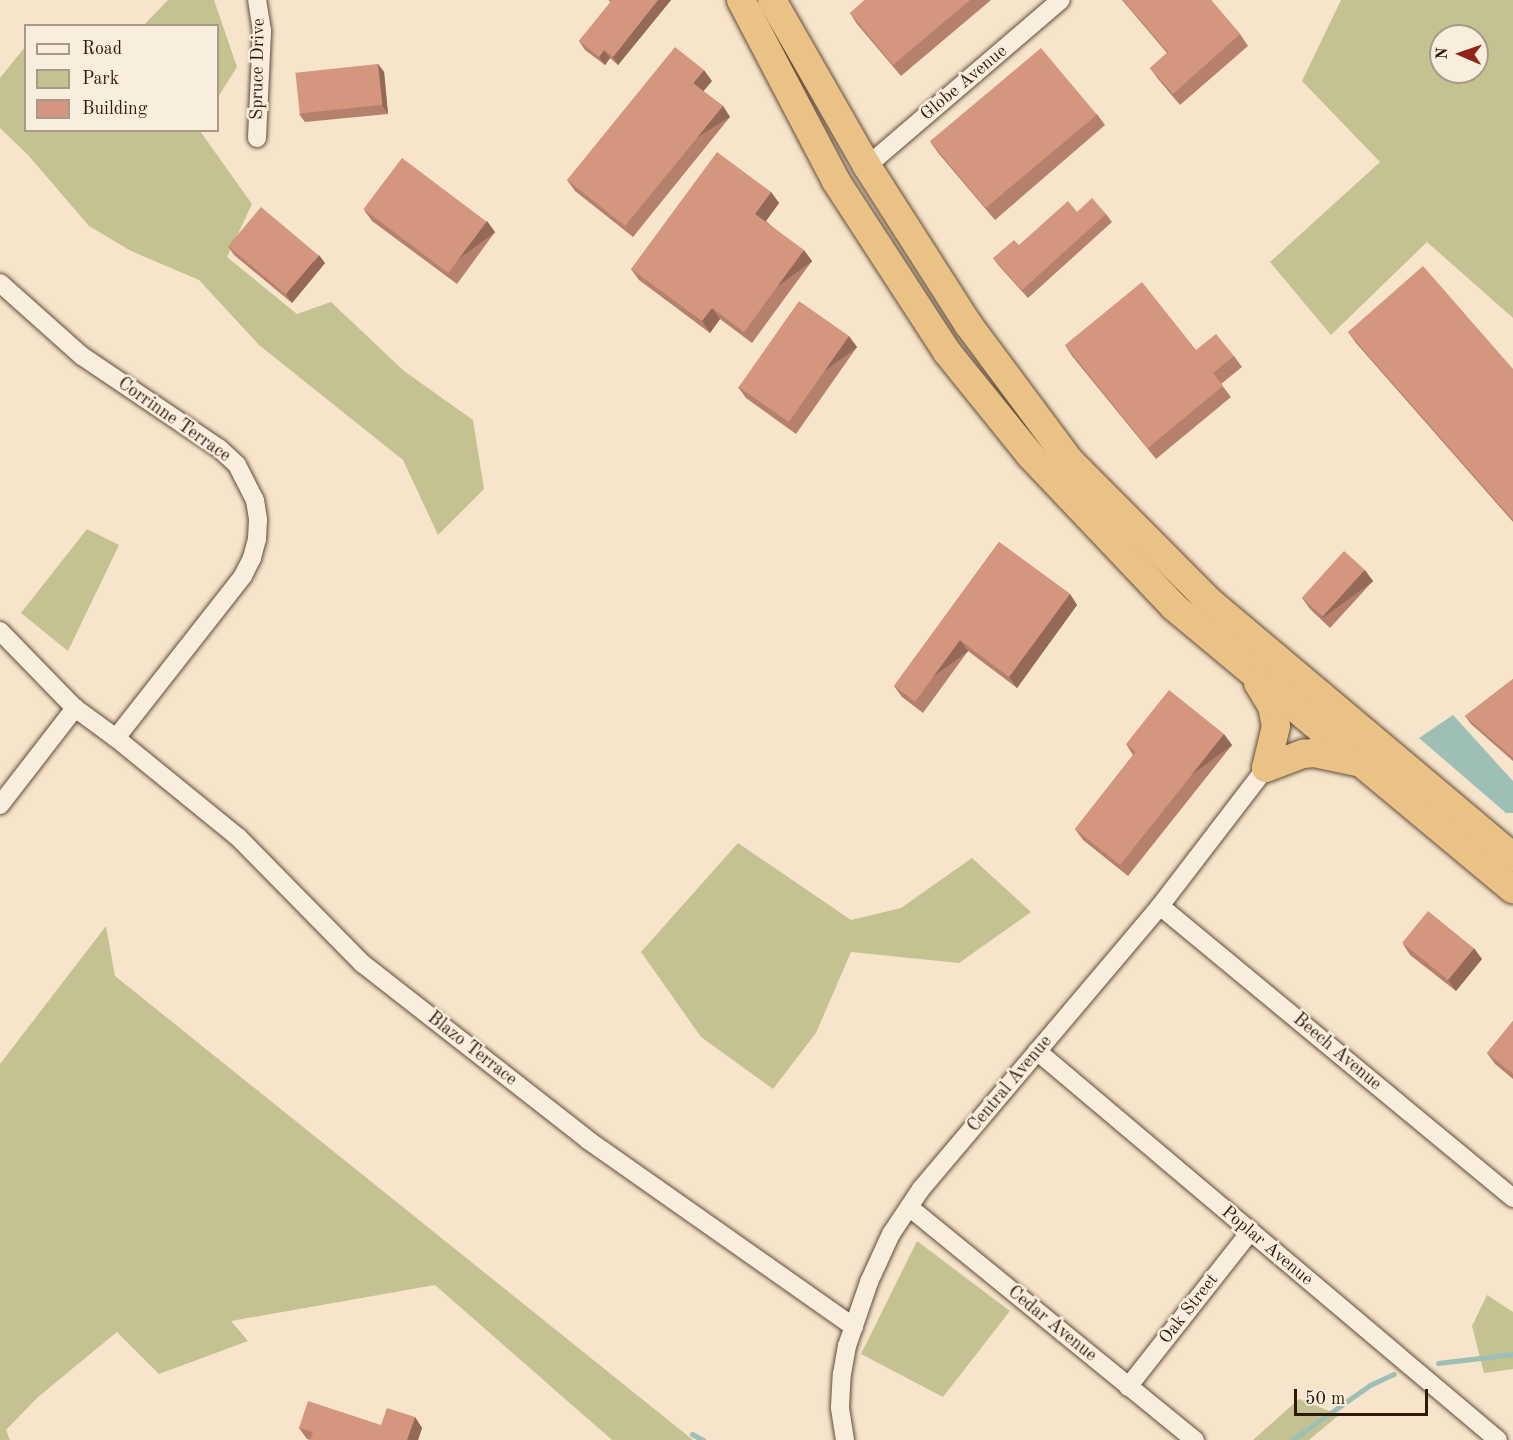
<!DOCTYPE html>
<html>
<head>
<meta charset="utf-8">
<style>
	body { margin:0 }
	#map { position:relative; width:1513px; height:1440px; overflow:hidden; background:#f6e5ca; font-family:"Old Standard TT",serif }
	div>[style] { position:absolute }
	.green>* { inset:0; background:#c4c291 }
	.water>* { inset:0; background:#9dbfb6 }
	.stream>* { height:5px; margin:-2.5px; padding:0 2.5px; transform-origin:2.5px; border-radius:2.5px; background:#9dbfb6 }
	.roads { filter:drop-shadow(0 0 2px #624c39) drop-shadow(0 0 2px #624c39) }
	.minor>* { height:18px; margin:-9px; padding:0 9px; transform-origin:9px; border-radius:9px; background:#f9eedd }
	.trunk>* { height:28px; margin:-14px; padding:0 14px; transform-origin:14px; border-radius:14px; background:#ebc285 }
	.wall>* { inset:0; background:#b6816c }
	.shaded-wall>* { inset:0; background:#946958; transform-origin:0 0 }
	.building>* { inset:0; background:#d4967e; transform-origin:0 0 }
	span { translate:-50% -50%; white-space:nowrap; text-align:center; line-height:1.15; -webkit-text-stroke:5px #f9eedd; paint-order:stroke }
	.street-label { font-size:18px; color:#311909 }
	.legend { position:absolute; left:24px; top:24px; width:195px; height:108px; box-sizing:border-box; background:#f9eedd; border:2px solid #a99988; margin:0; padding:8px 10px; list-style:none; font-size:18px; color:#311909 }
	.legend li { display:flex; align-items:center; gap:12px; height:30px }
	.legend b { width:30px; border:2px solid #a99988 }
	.north { position:absolute; left:1429px; top:24px; width:60px; height:60px; box-sizing:border-box; background:#f9eedd; border:2px solid #a99988; border-radius:50%; rotate:272deg; font-size:16px; font-weight:700; line-height:24px; text-align:center; color:#311909 }
	.north::after { content:''; display:block; margin:auto; width:21px; height:27px; background:#8f2418; clip-path:polygon(50% 0,100% 100%,50% 72%,0 100%) }
	.scale { position:absolute; left:1294px; top:1389px; width:134px; height:27px; box-sizing:border-box; border:3px solid #311909; border-top:0; padding-left:8px; font-size:18px; line-height:21px; white-space:nowrap; color:#311909; -webkit-text-stroke:4px #f9eedd; paint-order:stroke }
</style>
</head>
<body>
<div id="map">
	<div class="green">
		<div style="clip-path:polygon(168px 0,214px 0,237px 67px,218px 97px,218px 26px,144px 25px)"></div>
		<div style="clip-path:polygon(evenodd,1341px 0,1513px 0,1513px 318px,1427px 242px,1331px 335px,1270px 262px,1380px 162px,1302px 81px,1341px 0,1441px 36px,1477px 36px,1477px 72px,1441px 72px,1441px 36px)"></div>
		<div style="clip-path:polygon(25px 47px,26px 130px,200px 131px,252px 204px,227px 257px,297px 314px,331px 302px,404px 371px,473px 420px,484px 489px,438px 535px,403px 460px,259px 345px,199px 280px,131px 251px,89px 226px,28px 155px,0 128px,0 78px)"></div>
		<div style="clip-path:polygon(87px 529px,119px 545px,68px 651px,21px 613px)"></div>
		<div style="clip-path:polygon(738px 843px,851px 920px,901px 908px,972px 858px,1031px 912px,959px 963px,851px 952px,816px 1033px,773px 1089px,701px 1037px,641px 952px)"></div>
		<div style="clip-path:polygon(106px 926px,115px 976px,693px 1440px,612px 1440px,435px 1285px,231px 1321px,248px 1341px,159px 1374px,117px 1332px,38px 1397px,6px 1430px,10px 1440px,0 1440px,0 1064px)"></div>
		<div style="clip-path:polygon(917px 1241px,1010px 1311px,943px 1397px,861px 1354px)"></div>
		<div style="clip-path:polygon(1487px 1295px,1513px 1312px,1513px 1369px,1484px 1373px,1472px 1326px)"></div>
		<div style="clip-path:polygon(1299px 1399px,1339px 1415px,1309px 1440px,1253px 1440px)"></div>
	</div>
	<div class="water">
		<div style="clip-path:polygon(1453px 715px,1513px 781px,1513px 813px,1506px 813px,1419px 738px)"></div>
	</div>
	<div class="stream">
		<div style="left:1438px;top:1363px;width:76px;rotate:-6.8deg"></div>
		<div style="left:692px;top:1434px;width:13px;rotate:29deg"></div>
		<div style="left:1292px;top:1440px;width:95px;rotate:-35.2deg"></div>
		<div style="left:1370px;top:1385px;width:26px;rotate:-25deg"></div>
	</div>
	<div class="roads">
		<div class="minor">
			<div style="left:257px;top:138px;width:107px;rotate:-87.3deg"></div>
			<div style="left:262px;top:31px;width:31px;rotate:-99deg"></div>
			<div style="left:867px;top:166px;width:255px;rotate:-40.6deg"></div>
			<div style="left:0;top:283px;width:110px;rotate:41.7deg"></div>
			<div style="left:82px;top:356px;width:166px;rotate:34deg"></div>
			<div style="left:220px;top:449px;width:23px;rotate:43deg"></div>
			<div style="left:237px;top:465px;width:39px;rotate:63deg"></div>
			<div style="left:255px;top:500px;width:20px;rotate:81deg"></div>
			<div style="left:258px;top:520px;width:19px;rotate:93deg"></div>
			<div style="left:257px;top:539px;width:20px;rotate:105deg"></div>
			<div style="left:252px;top:558px;width:20px;rotate:117deg"></div>
			<div style="left:243px;top:576px;width:206px;rotate:128.1deg"></div>
			<div style="left:0;top:631px;width:107px;rotate:45.8deg"></div>
			<div style="left:75px;top:708px;width:51px;rotate:36.2deg"></div>
			<div style="left:116px;top:738px;width:157px;rotate:39.1deg"></div>
			<div style="left:238px;top:837px;width:178px;rotate:45.5deg"></div>
			<div style="left:363px;top:964px;width:286px;rotate:38deg"></div>
			<div style="left:588px;top:1140px;width:325px;rotate:35.1deg"></div>
			<div style="left:0;top:805px;width:123px;rotate:-52.3deg"></div>
			<div style="left:1160px;top:906px;width:458px;rotate:39.6deg"></div>
			<div style="left:1037px;top:1051px;width:603px;rotate:40.16deg"></div>
			<div style="left:909px;top:1207px;width:369px;rotate:39.2deg"></div>
			<div style="left:1128px;top:1387px;width:197px;rotate:-51.8deg"></div>
			<div style="left:845px;top:1440px;width:33px;rotate:-99deg"></div>
			<div style="left:840px;top:1407px;width:33px;rotate:-87deg"></div>
			<div style="left:842px;top:1374px;width:28px;rotate:-80deg"></div>
			<div style="left:847px;top:1346px;width:68px;rotate:-71deg"></div>
			<div style="left:869px;top:1282px;width:53px;rotate:-65.4deg"></div>
			<div style="left:891px;top:1234px;width:54px;rotate:-56.3deg"></div>
			<div style="left:921px;top:1189px;width:370px;rotate:-49.8deg"></div>
			<div style="left:1160px;top:906px;width:174px;rotate:-52.5deg"></div>
		</div>
		<div class="trunk">
			<div style="left:741px;top:0;width:204px;rotate:62.3deg"></div>
			<div style="left:836px;top:181px;width:204px;rotate:57deg"></div>
			<div style="left:947px;top:352px;width:132px;rotate:51.1deg"></div>
			<div style="left:1030px;top:455px;width:209px;rotate:46.5deg"></div>
			<div style="left:1174px;top:607px;width:441px;rotate:39.8deg"></div>
			<div style="left:772px;top:0;width:191px;rotate:60.2deg"></div>
			<div style="left:867px;top:166px;width:188px;rotate:57.4deg"></div>
			<div style="left:968px;top:324px;width:169px;rotate:53.4deg"></div>
			<div style="left:1069px;top:460px;width:200px;rotate:45.2deg"></div>
			<div style="left:1210px;top:602px;width:396px;rotate:40.1deg"></div>
			<div style="left:1258px;top:683px;width:27px;rotate:59deg"></div>
			<div style="left:1272px;top:706px;width:20px;rotate:79deg"></div>
			<div style="left:1276px;top:726px;width:43px;rotate:103.4deg"></div>
			<div style="left:1266px;top:768px;width:40px;rotate:-21deg"></div>
			<div style="left:1303px;top:754px;width:11px;rotate:-5deg"></div>
			<div style="left:1314px;top:753px;width:44px;rotate:11.8deg"></div>
		</div>
	</div>
	<div class="wall">
		<div style="clip-path:polygon(608px 0,671px 0,618px 65px,610px 58px,605px 65px,585px 50px,579px 41px,611px 2px)"></div>
		<div style="clip-path:polygon(865px 0,991px 0,901px 76px,857px 24px,850px 13px)"></div>
		<div style="clip-path:polygon(1122px 0,1211px 0,1240px 34px,1248px 46px,1180px 105px,1158px 79px,1150px 68px,1167px 53px)"></div>
		<div style="clip-path:polygon(378px 64px,384px 72px,388px 114px,305px 122px,299px 114px)"></div>
		<div style="clip-path:polygon(712px 81px,703px 91px,723px 106px,730px 117px,633px 237px,575px 191px,567px 180px)"></div>
		<div style="clip-path:polygon(1097px 114px,1105px 125px,995px 220px,939px 154px,931px 143px)"></div>
		<div style="clip-path:polygon(771px 192px,779px 203px,766px 221px,812px 261px,752px 343px,720px 319px,710px 333px,639px 280px,631px 269px)"></div>
		<div style="clip-path:polygon(364px 210px,495px 232px,457px 284px,372px 221px)"></div>
		<div style="clip-path:polygon(1077px 212px,1106px 214px,1112px 222px,1028px 298px,999px 266px,993px 258px,1019px 245px)"></div>
		<div style="clip-path:polygon(228px 246px,325px 263px,292px 303px,234px 255px)"></div>
		<div style="clip-path:polygon(1348px 332px,1513px 369px,1513px 522px,1356px 343px)"></div>
		<div style="clip-path:polygon(1065px 345px,1196px 350px,1234px 356px,1242px 367px,1221px 384px,1231px 397px,1156px 459px,1072px 356px)"></div>
		<div style="clip-path:polygon(857px 347px,796px 434px,746px 398px,738px 387px)"></div>
		<div style="clip-path:polygon(999px 542px,1070px 594px,1077px 605px,1017px 688px,968px 651px,923px 713px,902px 697px,894px 686px)"></div>
		<div style="clip-path:polygon(1373px 581px,1330px 628px,1310px 609px,1302px 598px)"></div>
		<div style="clip-path:polygon(1513px 679px,1513px 761px,1471px 724px,1465px 716px)"></div>
		<div style="clip-path:polygon(1126px 744px,1232px 745px,1128px 876px,1083px 840px,1075px 829px,1133px 755px)"></div>
		<div style="clip-path:polygon(1403px 944px,1482px 959px,1456px 991px,1410px 955px)"></div>
		<div style="clip-path:polygon(1513px 1021px,1513px 1079px,1495px 1064px,1487px 1053px)"></div>
		<div style="clip-path:polygon(415px 1417px,422px 1428px,418px 1440px,310px 1440px,307px 1439px,299px 1428px,381px 1425px)"></div>
	</div>
	<div class="shaded-wall">
		<div style="clip-path:polygon(658px 0,671px 0,618px 65px,613px 57px)"></div>
		<div style="clip-path:polygon(604px 50px,610px 58px,605px 65px,599px 57px)"></div>
		<div style="clip-path:polygon(378px 64px,384px 72px,388px 114px,382px 105px)"></div>
		<div style="clip-path:polygon(704px 70px,712px 81px,701px 94px,693px 83px)"></div>
		<div style="left:723px;top:106px;width:13px;height:155px;rotate:58deg"></div>
		<div style="clip-path:polygon(771px 192px,779px 203px,763px 225px,755px 214px)"></div>
		<div style="left:487px;top:221px;width:14px;height:64px;rotate:54deg"></div>
		<div style="left:804px;top:250px;width:14px;height:102px;rotate:54deg"></div>
		<div style="clip-path:polygon(319px 255px,325px 263px,292px 303px,286px 294px)"></div>
		<div style="clip-path:polygon(712px 308px,720px 319px,710px 333px,702px 321px)"></div>
		<div style="left:849px;top:336px;width:14px;height:106px;rotate:54deg"></div>
		<div style="left:1365px;top:570px;width:14px;height:62px;rotate:54deg"></div>
		<div style="clip-path:polygon(1070px 594px,1077px 605px,1017px 688px,1009px 677px)"></div>
		<div style="left:960px;top:640px;width:14px;height:77px;rotate:54deg"></div>
		<div style="left:1224px;top:734px;width:14px;height:167px;rotate:54deg"></div>
		<div style="clip-path:polygon(1474px 948px,1482px 959px,1456px 991px,1448px 980px)"></div>
		<div style="clip-path:polygon(415px 1417px,422px 1428px,418px 1440px,407px 1440px)"></div>
	</div>
	<div class="building">
		<div style="clip-path:polygon(612px 0,658px 0,613px 57px,604px 50px,599px 57px,579px 41px)"></div>
		<div style="clip-path:polygon(865px 0,970px 0,893px 65px,850px 13px)"></div>
		<div style="clip-path:polygon(1123px 0,1211px 0,1240px 34px,1173px 94px,1150px 68px,1168px 52px)"></div>
		<div style="clip-path:polygon(675px 47px,704px 70px,693px 83px,723px 106px,625px 226px,567px 180px)"></div>
		<div style="left:1041px;top:48px;width:87px;height:145px;rotate:50deg"></div>
		<div style="left:378px;top:64px;width:41px;height:83px;rotate:84deg"></div>
		<div style="clip-path:polygon(717px 152px,771px 192px,755px 214px,804px 250px,744px 332px,712px 308px,702px 321px,631px 269px)"></div>
		<div style="left:402px;top:158px;width:106px;height:64px;rotate:37deg"></div>
		<div style="clip-path:polygon(1092px 198px,1106px 214px,1022px 290px,993px 258px,1014px 240px,1019px 245px,1068px 201px,1077px 212px)"></div>
		<div style="left:261px;top:207px;width:75px;height:51px;rotate:40deg"></div>
		<div style="clip-path:polygon(1423px 266px,1513px 369px,1513px 520px,1348px 332px)"></div>
		<div style="clip-path:polygon(1142px 282px,1196px 350px,1216px 334px,1234px 356px,1213px 373px,1223px 386px,1148px 448px,1065px 345px)"></div>
		<div style="left:799px;top:301px;width:61px;height:105px;rotate:35deg"></div>
		<div style="clip-path:polygon(999px 542px,1070px 594px,1009px 677px,960px 640px,915px 702px,894px 686px)"></div>
		<div style="left:1344px;top:551px;width:28px;height:63px;rotate:42deg"></div>
		<div style="clip-path:polygon(1513px 679px,1513px 758px,1465px 716px)"></div>
		<div style="clip-path:polygon(1169px 690px,1224px 734px,1120px 865px,1075px 829px,1136px 752px,1126px 744px)"></div>
		<div style="left:1428px;top:911px;width:59px;height:41px;rotate:39deg"></div>
		<div style="clip-path:polygon(1513px 1021px,1513px 1074px,1487px 1053px)"></div>
		<div style="clip-path:polygon(308px 1401px,381px 1425px,387px 1408px,415px 1417px,407px 1440px,310px 1440px,313px 1432px,299px 1428px)"></div>
	</div>
	<div class="street-label">
		<span style="left:258px;top:69px;rotate:-89deg">Spruce Drive</span>
		<span style="left:964px;top:83px;rotate:-40deg">Globe Avenue</span>
		<span style="left:174px;top:420px;rotate:35deg">Corrinne Terrace</span>
		<span style="left:472px;top:1049px;rotate:38deg">Blazo Terrace</span>
		<span style="left:1337px;top:1052px;rotate:40deg">Beech Avenue</span>
		<span style="left:1010px;top:1084px;rotate:-50deg">Central Avenue</span>
		<span style="left:1267px;top:1246px;rotate:40deg">Poplar Avenue</span>
		<span style="left:1189px;top:1309px;rotate:-52deg">Oak Street</span>
		<span style="left:1052px;top:1324px;rotate:39deg">Cedar Avenue</span>
	</div>
	<ul class="legend">
	<li><b style="height:8px;background:#f9eedd"></b>Road</li>
	<li><b style="height:16px;background:#c4c291"></b>Park</li>
	<li><b style="height:16px;background:#d4967e"></b>Building</li>
	</ul>
	<div class="north">N</div>
	<div class="scale">50 m</div>
</div>
</body>
</html>
